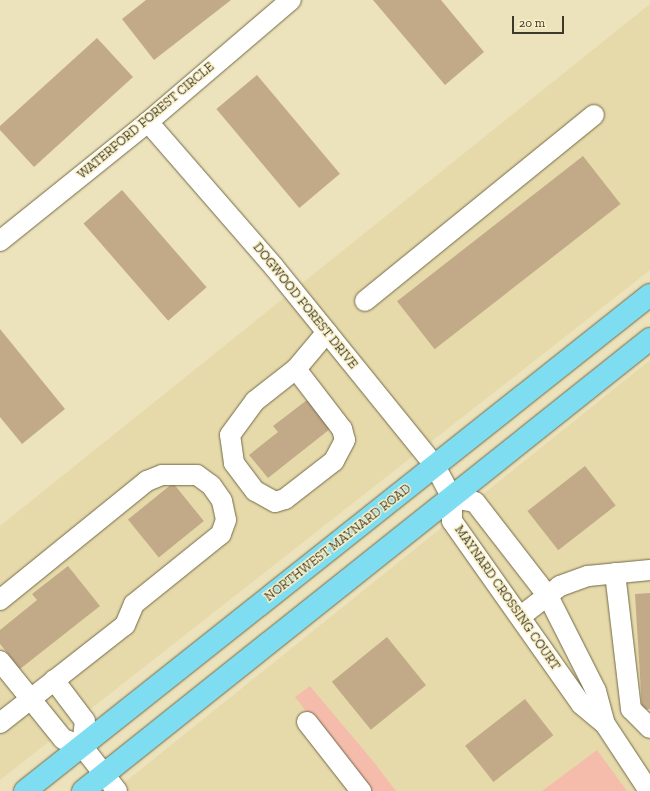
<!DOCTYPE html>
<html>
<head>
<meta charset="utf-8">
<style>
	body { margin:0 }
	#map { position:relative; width:650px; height:791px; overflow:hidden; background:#ece2bb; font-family:"Zilla Slab",serif }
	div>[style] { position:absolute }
	.built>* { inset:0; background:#e6daab }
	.green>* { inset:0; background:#f5bcac }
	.building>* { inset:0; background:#c2aa89; transform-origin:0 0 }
	.roads { filter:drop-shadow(0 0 1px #736a47) drop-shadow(0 0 1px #736a47) }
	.minor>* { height:20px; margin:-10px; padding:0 10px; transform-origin:10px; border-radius:10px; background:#fff }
	.major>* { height:22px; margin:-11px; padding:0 11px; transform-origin:11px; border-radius:11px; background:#7eddf0 }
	span { translate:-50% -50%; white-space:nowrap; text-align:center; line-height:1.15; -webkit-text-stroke:3px #f9f0c8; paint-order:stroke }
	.street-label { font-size:13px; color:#3d3929 }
	.scale { position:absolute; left:512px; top:16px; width:52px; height:18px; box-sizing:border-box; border:2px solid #3d3929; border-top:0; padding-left:5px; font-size:12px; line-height:14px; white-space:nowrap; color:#3d3929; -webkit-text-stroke:3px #f9f0c8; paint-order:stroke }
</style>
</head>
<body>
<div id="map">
	<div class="built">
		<div style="clip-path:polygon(650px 4px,650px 270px,0 780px,0 526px)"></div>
		<div style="clip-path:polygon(650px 360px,650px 791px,114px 791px)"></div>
	</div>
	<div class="green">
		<div style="clip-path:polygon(310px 686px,373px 761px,396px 791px,369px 791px,353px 772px,295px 697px)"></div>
		<div style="clip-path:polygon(597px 750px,627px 791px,542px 791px)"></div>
	</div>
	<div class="building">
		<div style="clip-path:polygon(146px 0,231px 0,154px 60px,122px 19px)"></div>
		<div style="clip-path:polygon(373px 0,441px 0,484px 52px,445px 85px)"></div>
		<div style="clip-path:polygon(97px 38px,133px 77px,34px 167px,0 130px,0 126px)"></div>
		<div style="left:257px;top:75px;width:129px;height:53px;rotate:50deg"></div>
		<div style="left:583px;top:156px;width:61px;height:236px;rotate:52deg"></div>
		<div style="left:122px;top:190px;width:129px;height:51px;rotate:49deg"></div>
		<div style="clip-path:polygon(0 329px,65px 409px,22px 444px,0 417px)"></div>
		<div style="clip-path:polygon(307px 400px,330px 429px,268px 478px,249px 455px,278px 432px,273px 426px)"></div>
		<div style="left:585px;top:466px;width:50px;height:73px;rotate:52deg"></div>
		<div style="left:173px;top:483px;width:49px;height:58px;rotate:51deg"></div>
		<div style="clip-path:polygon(68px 566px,100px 606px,20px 669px,0 644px,0 630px,37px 600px,32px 594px)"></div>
		<div style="clip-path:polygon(650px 593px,650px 709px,642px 709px,635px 594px)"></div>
		<div style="left:387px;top:637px;width:62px;height:71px;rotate:51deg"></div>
		<div style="left:525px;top:699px;width:46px;height:76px;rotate:52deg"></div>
	</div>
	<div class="roads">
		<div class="minor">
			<div style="left:148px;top:122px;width:192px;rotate:49deg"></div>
			<div style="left:274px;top:267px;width:256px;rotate:51deg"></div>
			<div style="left:435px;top:466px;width:36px;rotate:62deg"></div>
			<div style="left:452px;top:498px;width:23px;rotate:90deg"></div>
			<div style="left:452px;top:521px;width:224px;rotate:54.8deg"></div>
			<div style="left:581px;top:704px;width:31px;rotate:40deg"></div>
			<div style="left:605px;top:724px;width:80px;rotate:56.7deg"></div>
			<div style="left:0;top:241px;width:190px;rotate:-38.8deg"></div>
			<div style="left:148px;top:122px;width:188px;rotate:-40.5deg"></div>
			<div style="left:365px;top:301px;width:295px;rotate:-39.1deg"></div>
			<div style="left:296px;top:369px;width:76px;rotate:52.5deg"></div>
			<div style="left:342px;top:429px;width:11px;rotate:75deg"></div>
			<div style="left:345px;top:440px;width:24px;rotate:118deg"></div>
			<div style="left:334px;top:461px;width:62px;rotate:142.2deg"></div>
			<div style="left:285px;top:499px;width:10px;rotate:163deg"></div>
			<div style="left:275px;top:502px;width:23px;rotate:-151deg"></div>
			<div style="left:255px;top:491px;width:35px;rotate:-127deg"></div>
			<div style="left:234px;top:463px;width:28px;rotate:-98deg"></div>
			<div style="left:230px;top:435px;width:42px;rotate:-53.7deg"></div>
			<div style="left:255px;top:401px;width:52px;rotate:-38deg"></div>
			<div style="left:296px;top:369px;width:48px;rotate:-50deg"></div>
			<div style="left:452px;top:498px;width:23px;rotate:10deg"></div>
			<div style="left:475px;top:502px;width:119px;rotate:52.2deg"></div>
			<div style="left:548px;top:596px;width:106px;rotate:63.2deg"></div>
			<div style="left:596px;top:691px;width:34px;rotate:75deg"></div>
			<div style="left:615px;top:573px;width:137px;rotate:83.3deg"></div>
			<div style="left:631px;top:709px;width:27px;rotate:45deg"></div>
			<div style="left:0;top:600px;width:189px;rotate:-39deg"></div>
			<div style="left:147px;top:481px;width:16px;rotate:-22deg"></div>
			<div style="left:162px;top:475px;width:35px"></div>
			<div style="left:197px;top:475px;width:17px;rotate:36deg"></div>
			<div style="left:211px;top:485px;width:19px;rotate:55deg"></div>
			<div style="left:222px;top:501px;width:19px;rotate:78deg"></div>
			<div style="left:226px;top:520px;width:15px;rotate:110deg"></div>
			<div style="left:221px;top:534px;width:112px;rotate:141.2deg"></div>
			<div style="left:134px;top:604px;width:23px;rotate:113deg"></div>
			<div style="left:125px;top:625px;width:159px;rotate:141.9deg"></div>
			<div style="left:521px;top:616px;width:49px;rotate:-37.6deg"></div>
			<div style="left:560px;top:586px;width:30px;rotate:-20deg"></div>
			<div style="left:588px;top:576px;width:62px;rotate:-5.5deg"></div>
			<div style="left:0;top:661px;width:100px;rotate:51.1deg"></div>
			<div style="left:63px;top:739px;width:20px;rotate:20deg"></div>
			<div style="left:54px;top:680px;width:51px;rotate:52.9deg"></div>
			<div style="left:85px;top:721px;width:25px;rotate:97deg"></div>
			<div style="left:307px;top:722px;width:88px;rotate:52deg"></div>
			<div style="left:82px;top:746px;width:57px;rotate:52.1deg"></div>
		</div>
		<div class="major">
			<div style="left:25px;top:791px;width:798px;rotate:-38.44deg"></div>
			<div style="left:83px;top:791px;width:725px;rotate:-38.56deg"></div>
		</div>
	</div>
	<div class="street-label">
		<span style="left:146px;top:121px;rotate:-40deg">WATERFORD FOREST CIRCLE</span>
		<span style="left:305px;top:306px;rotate:51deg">DOGWOOD FOREST DRIVE</span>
		<span style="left:338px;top:543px;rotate:-38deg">NORTHWEST MAYNARD ROAD</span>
		<span style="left:507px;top:598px;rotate:55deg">MAYNARD CROSSING COURT</span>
	</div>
	<div class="scale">20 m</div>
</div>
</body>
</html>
